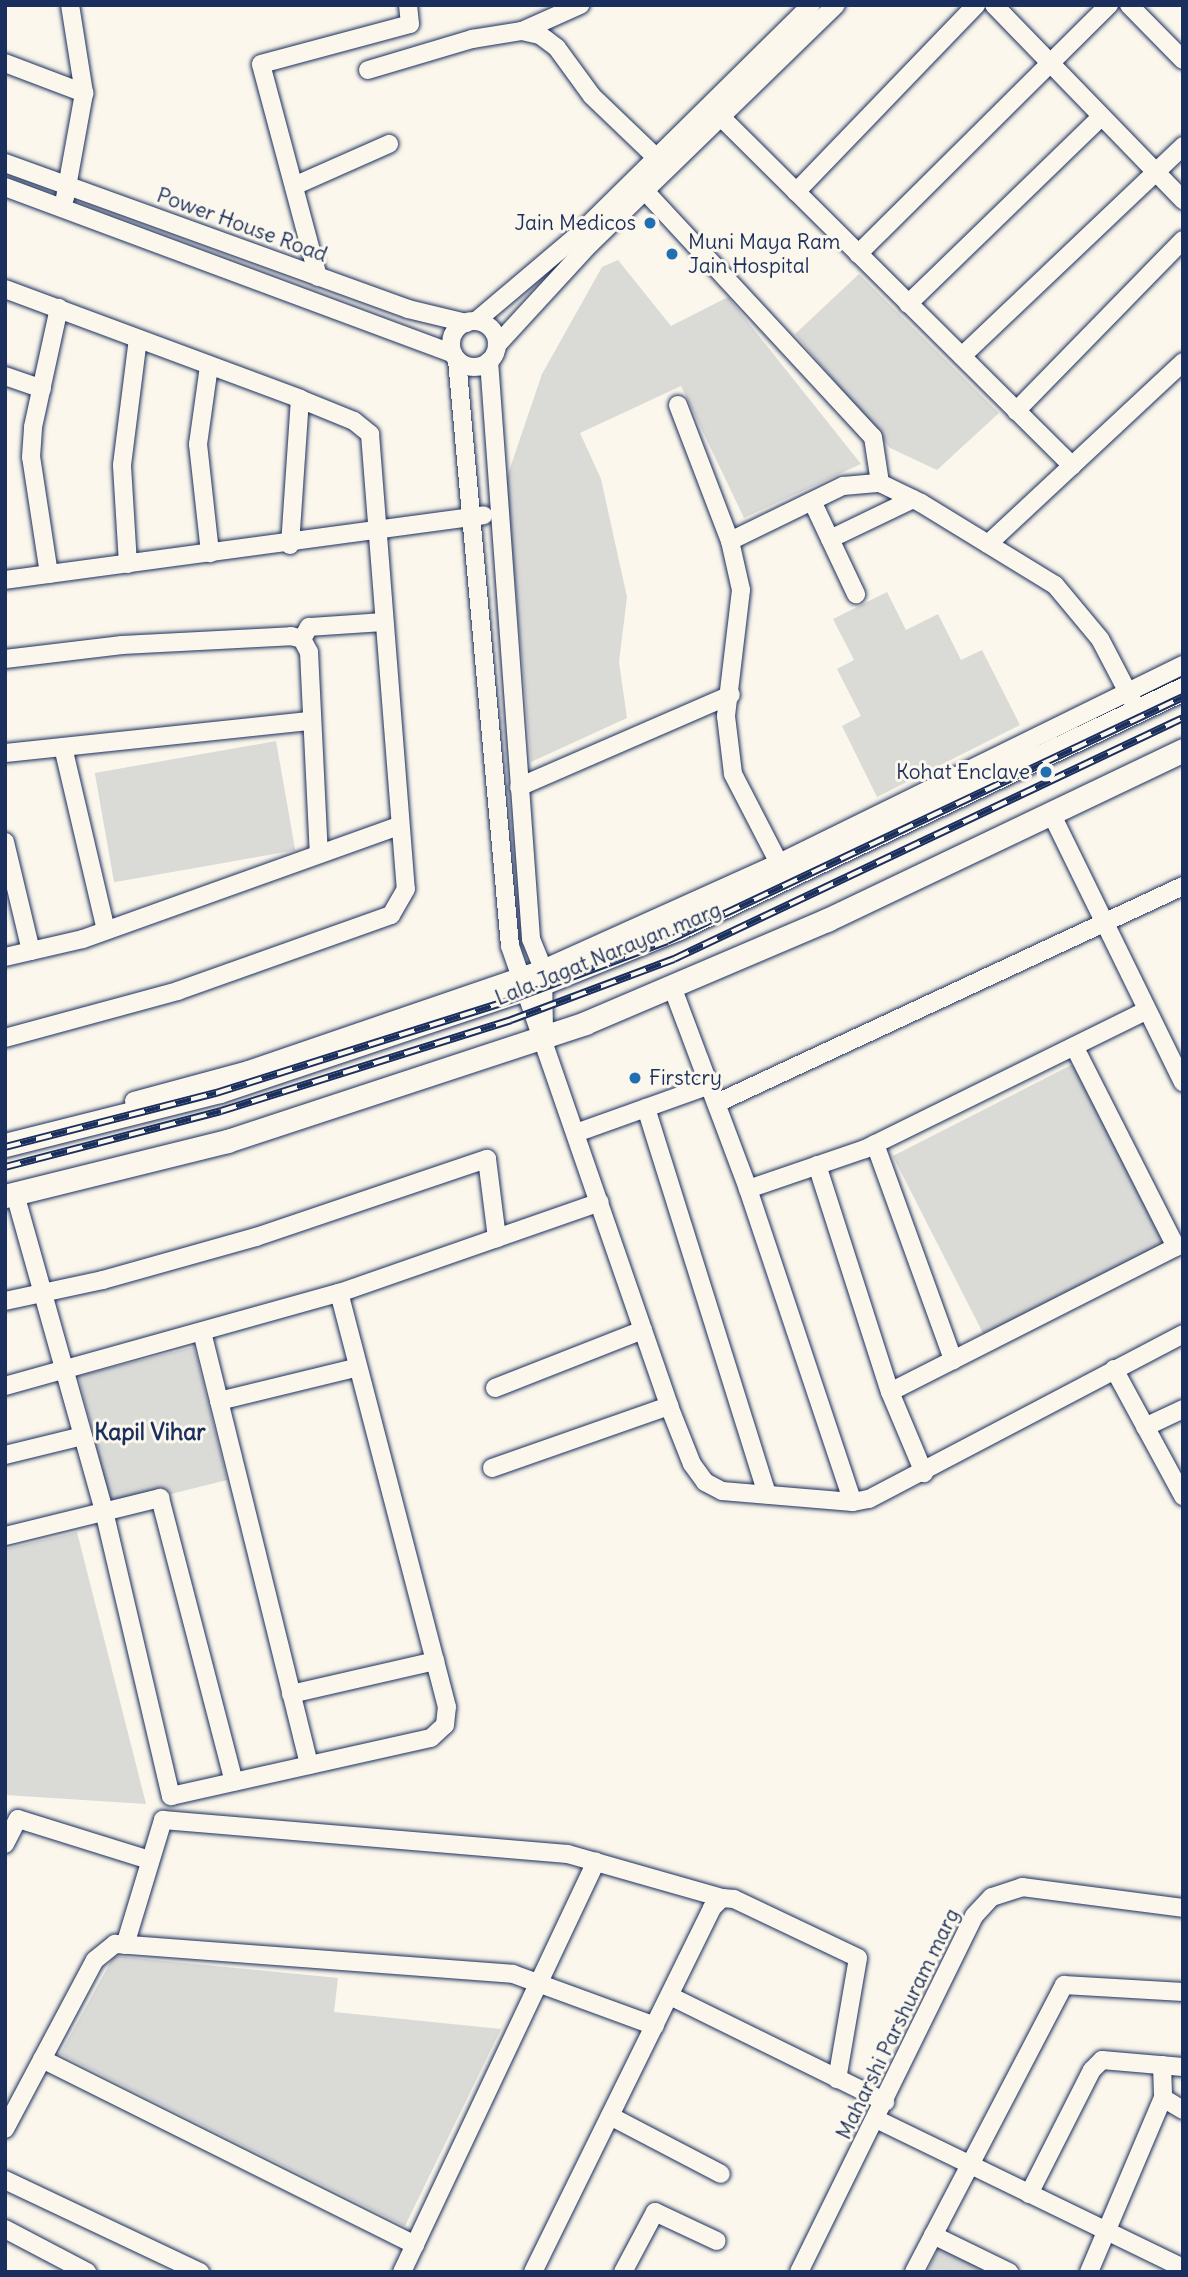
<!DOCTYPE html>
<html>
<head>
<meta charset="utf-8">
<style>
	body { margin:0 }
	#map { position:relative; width:1188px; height:2277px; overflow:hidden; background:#fbf7ec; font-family:Delius,sans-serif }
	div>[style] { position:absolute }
	.green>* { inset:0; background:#dadad7; transform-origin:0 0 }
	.roads { filter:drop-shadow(0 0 2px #1b2f5e) drop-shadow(0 0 2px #1b2f5e) }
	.minor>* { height:18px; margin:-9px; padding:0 9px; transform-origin:9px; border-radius:9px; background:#fbf7ec }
	.minor>.ring { margin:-9px; padding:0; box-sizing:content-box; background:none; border:18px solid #fbf7ec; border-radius:50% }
	.major>* { height:23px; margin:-11.5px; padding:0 11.5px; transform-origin:11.5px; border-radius:11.5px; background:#fbf7ec }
	.rail>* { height:8px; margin-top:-4px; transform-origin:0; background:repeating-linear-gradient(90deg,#fbf7ec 0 16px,#1b2f5e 0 32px); box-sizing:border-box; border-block:2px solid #1b2f5e }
	.dots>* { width:19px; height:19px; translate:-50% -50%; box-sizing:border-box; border:4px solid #fbf7ec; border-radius:50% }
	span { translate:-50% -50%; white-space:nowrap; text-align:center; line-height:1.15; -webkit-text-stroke:6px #fbf7ec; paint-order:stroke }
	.poi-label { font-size:21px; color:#1b2f5e }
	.right { translate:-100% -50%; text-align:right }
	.left { translate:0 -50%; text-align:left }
	.street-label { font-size:21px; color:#1b2f5e }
	.neighbourhood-label { font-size:23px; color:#1b2f5e; font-weight:700 }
	.frame { position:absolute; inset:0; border:7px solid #1b2f5e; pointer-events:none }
</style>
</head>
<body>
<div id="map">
	<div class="green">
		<div style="clip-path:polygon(618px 260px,671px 326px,728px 297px,861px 464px,744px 518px,681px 386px,580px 433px,601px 479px,627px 597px,619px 662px,627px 718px,531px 762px,506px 480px,542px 374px,602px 267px)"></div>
		<div style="clip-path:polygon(859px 274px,999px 413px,937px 470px,890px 448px,795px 334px)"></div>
		<div style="clip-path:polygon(887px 592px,906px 630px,938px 614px,961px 660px,982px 650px,1020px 725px,877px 797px,842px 726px,861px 716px,837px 669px,854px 660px,833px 619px)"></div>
		<div style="left:276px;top:741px;width:111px;height:184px;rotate:80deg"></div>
		<div style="left:1087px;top:1057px;width:209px;height:218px;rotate:63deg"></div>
		<div style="left:194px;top:1347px;width:137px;height:119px;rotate:76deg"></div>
		<div style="clip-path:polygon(77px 1532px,146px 1804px,5px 1795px,5px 1549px)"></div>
		<div style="clip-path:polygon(114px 1956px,338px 1978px,334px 2012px,501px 2029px,405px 2226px,60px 2054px)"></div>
		<div style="clip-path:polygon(945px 2235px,1020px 2272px,927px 2272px)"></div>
	</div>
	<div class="roads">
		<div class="minor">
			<div style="left:994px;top:5px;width:272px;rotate:45.9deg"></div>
			<div style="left:1129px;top:5px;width:77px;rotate:45.5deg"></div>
			<div style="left:522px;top:31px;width:64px;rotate:-24.1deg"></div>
			<div style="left:5px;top:63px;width:85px;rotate:20.8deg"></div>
			<div style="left:368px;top:70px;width:109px;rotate:-16.6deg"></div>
			<div style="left:472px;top:39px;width:51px;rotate:-9.1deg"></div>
			<div style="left:522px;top:31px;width:18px;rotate:13deg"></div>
			<div style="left:540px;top:35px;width:21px;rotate:37deg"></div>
			<div style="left:557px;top:48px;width:59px;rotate:53.9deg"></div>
			<div style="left:592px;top:96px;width:98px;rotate:43.8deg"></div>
			<div style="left:721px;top:117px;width:495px;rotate:44.8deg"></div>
			<div style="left:5px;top:163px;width:429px;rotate:19.9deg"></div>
			<div style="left:408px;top:309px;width:60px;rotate:13.6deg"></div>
			<div style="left:294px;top:186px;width:104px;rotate:-23.9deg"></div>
			<div style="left:5px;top:187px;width:478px;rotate:20.4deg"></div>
			<div style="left:645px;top:191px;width:335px;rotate:47.2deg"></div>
			<div style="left:873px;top:437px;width:47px;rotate:81.3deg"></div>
			<div style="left:796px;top:192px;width:260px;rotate:-46.1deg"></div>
			<div style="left:65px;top:198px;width:107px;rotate:-79.7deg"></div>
			<div style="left:84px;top:93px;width:89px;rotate:-99deg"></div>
			<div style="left:858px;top:254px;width:354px;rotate:-44.8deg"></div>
			<div style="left:318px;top:277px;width:220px;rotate:-105deg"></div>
			<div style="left:261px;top:64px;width:154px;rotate:-15deg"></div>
			<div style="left:410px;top:24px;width:19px;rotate:-96deg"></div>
			<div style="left:5px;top:289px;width:315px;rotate:20.4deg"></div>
			<div style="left:300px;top:399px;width:58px;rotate:22.2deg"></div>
			<div style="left:354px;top:421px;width:21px;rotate:39deg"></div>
			<div style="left:370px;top:434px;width:456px;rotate:85.5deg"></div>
			<div style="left:406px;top:889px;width:30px;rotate:120deg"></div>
			<div style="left:391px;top:915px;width:226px;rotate:160.4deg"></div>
			<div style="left:178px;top:991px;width:179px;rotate:164.8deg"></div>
			<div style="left:908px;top:304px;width:269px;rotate:-44.1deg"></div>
			<div style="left:476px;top:321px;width:135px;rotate:-40.2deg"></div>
			<div style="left:579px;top:234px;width:326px;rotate:-44.6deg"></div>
			<div class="ring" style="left:451px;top:321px;width:28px;height:28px"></div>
			<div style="left:497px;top:345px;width:137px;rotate:-47.4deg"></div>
			<div style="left:590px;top:244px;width:343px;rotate:-44.2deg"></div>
			<div style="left:962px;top:356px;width:305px;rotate:-43.5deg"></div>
			<div style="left:457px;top:360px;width:588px;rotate:84.83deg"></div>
			<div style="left:510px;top:946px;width:487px;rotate:70.9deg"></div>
			<div style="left:669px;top:1406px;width:62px;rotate:68.4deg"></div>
			<div style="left:692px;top:1464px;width:22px;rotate:54deg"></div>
			<div style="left:705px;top:1482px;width:19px;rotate:28deg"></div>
			<div style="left:722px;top:1491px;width:131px;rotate:4.8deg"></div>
			<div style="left:853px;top:1502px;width:16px;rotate:-11deg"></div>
			<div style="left:869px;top:1499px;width:355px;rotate:-27.7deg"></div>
			<div style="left:489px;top:361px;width:580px;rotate:85.84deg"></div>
			<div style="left:531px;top:939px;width:32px;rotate:68deg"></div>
			<div style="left:543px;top:969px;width:61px;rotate:89.1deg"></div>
			<div style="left:209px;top:366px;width:79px;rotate:98deg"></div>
			<div style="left:198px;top:444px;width:110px;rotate:83.7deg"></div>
			<div style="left:5px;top:376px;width:39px;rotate:19deg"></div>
			<div style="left:678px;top:405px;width:146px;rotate:69.1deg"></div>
			<div style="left:730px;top:541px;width:50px;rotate:77.3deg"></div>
			<div style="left:741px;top:590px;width:127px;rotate:96.8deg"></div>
			<div style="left:726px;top:716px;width:58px;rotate:83.1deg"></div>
			<div style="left:733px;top:774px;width:111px;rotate:62.7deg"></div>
			<div style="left:1016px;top:411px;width:239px;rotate:-45.7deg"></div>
			<div style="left:813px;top:503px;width:101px;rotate:64.7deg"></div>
			<div style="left:830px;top:539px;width:92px;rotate:-25.7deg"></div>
			<div style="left:730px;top:541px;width:126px;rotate:-26deg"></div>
			<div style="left:843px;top:486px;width:37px;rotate:-5deg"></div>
			<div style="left:880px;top:483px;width:46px;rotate:26deg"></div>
			<div style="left:921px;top:503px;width:157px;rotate:31.5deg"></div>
			<div style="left:1055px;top:585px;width:70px;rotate:50.2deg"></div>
			<div style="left:1100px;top:639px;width:71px;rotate:62.4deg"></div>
			<div style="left:988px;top:544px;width:267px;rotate:-43deg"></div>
			<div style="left:290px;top:545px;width:146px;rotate:-86.1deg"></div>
			<div style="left:128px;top:564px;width:99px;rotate:-93.5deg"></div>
			<div style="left:122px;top:465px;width:127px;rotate:-82.8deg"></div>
			<div style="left:49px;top:574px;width:118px;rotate:-98.7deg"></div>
			<div style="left:31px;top:457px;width:30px;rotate:-86deg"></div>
			<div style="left:33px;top:427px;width:122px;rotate:-77.7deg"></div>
			<div style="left:5px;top:580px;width:483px;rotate:-7.7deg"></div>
			<div style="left:302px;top:639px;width:14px;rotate:-60deg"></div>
			<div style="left:309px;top:627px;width:73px;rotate:-3.9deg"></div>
			<div style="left:5px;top:659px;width:118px;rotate:-6.8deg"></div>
			<div style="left:122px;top:645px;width:169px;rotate:-3deg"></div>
			<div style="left:291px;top:636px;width:11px;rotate:15deg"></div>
			<div style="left:302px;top:639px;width:15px;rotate:62deg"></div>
			<div style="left:309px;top:652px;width:202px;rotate:87.2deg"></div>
			<div style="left:63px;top:747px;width:188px;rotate:76.8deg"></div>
			<div style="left:5px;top:753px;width:306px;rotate:-6deg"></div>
			<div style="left:519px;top:787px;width:231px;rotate:-23.5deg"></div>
			<div style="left:1051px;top:813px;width:300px;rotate:63.9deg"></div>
			<div style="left:5px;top:842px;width:112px;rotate:76.6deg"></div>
			<div style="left:5px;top:957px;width:80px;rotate:-13deg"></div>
			<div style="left:83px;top:939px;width:335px;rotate:-19.7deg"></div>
			<div style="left:673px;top:989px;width:214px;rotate:69.4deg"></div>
			<div style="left:748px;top:1189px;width:330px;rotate:71.5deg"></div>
			<div style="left:134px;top:1101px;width:118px;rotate:-15.2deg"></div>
			<div style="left:248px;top:1070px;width:312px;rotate:-18.9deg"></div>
			<div style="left:543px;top:969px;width:261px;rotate:-24.2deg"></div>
			<div style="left:781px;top:862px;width:448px;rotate:-26.1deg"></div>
			<div style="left:717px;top:1103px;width:514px;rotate:-24.97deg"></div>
			<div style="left:646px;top:1108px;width:405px;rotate:72.6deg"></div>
			<div style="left:576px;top:1133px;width:142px;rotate:-19.7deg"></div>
			<div style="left:875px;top:1144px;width:230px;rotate:70.1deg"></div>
			<div style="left:817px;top:1165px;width:238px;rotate:72.2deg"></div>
			<div style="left:890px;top:1392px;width:88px;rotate:67.2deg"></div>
			<div style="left:748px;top:1189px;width:124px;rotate:-18.9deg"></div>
			<div style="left:865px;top:1149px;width:314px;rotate:-26.2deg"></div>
			<div style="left:15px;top:1194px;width:329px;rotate:74.3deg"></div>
			<div style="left:104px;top:1511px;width:293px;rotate:76.8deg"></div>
			<div style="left:171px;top:1796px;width:266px;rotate:-12.6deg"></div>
			<div style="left:431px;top:1738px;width:19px;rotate:-43deg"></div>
			<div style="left:445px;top:1725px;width:18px;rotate:-84deg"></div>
			<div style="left:447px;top:1707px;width:428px;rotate:-104.6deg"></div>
			<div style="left:5px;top:1301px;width:100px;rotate:-12.1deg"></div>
			<div style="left:103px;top:1280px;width:159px;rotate:-15.7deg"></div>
			<div style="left:256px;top:1237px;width:244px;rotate:-18.7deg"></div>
			<div style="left:487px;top:1159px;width:80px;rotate:82.8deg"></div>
			<div style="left:202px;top:1332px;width:446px;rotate:76.1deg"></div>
			<div style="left:1114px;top:1369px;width:145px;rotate:61.5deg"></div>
			<div style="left:5px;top:1386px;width:347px;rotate:-15.6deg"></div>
			<div style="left:339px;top:1293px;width:276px;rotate:-19.2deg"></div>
			<div style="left:495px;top:1388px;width:159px;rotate:-21.4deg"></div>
			<div style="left:890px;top:1392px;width:321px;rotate:-26.9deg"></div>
			<div style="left:1176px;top:1247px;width:225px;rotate:-116.9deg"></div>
			<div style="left:219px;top:1401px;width:143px;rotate:-13.7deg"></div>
			<div style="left:1145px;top:1427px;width:42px;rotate:-25.3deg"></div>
			<div style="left:5px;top:1455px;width:80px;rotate:-13.7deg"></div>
			<div style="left:492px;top:1468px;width:188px;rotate:-19.3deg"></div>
			<div style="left:5px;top:1536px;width:160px;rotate:-13.8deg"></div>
			<div style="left:160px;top:1498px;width:293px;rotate:75.4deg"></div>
			<div style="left:291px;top:1694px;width:148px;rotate:-12.9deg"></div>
			<div style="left:5px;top:1844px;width:28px;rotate:-63deg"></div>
			<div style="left:18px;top:1819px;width:138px;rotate:17.3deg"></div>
			<div style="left:125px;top:1945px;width:131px;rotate:-73.1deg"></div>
			<div style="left:163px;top:1820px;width:406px;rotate:4.8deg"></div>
			<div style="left:568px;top:1854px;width:160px;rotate:15.9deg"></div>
			<div style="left:670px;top:1996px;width:240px;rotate:26.2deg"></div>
			<div style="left:42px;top:2059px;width:417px;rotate:26.5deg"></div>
			<div style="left:1162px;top:2065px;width:33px;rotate:88deg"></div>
			<div style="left:1163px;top:2098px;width:23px;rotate:31deg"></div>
			<div style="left:610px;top:2116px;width:125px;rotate:27.6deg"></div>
			<div style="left:876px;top:2119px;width:341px;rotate:25.9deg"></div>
			<div style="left:5px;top:2129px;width:191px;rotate:-62deg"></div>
			<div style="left:95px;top:1960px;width:26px;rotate:-39deg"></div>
			<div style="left:115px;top:1944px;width:399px;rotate:4.3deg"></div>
			<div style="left:513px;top:1974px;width:151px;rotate:20.1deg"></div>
			<div style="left:5px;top:2180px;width:216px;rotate:25.3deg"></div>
			<div style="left:1029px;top:2194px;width:139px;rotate:-63.1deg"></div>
			<div style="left:1092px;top:2070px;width:14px;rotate:-45deg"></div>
			<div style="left:1102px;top:2060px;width:81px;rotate:4.9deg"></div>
			<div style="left:5px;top:2229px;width:93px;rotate:27.7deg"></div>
			<div style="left:933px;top:2235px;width:85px;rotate:26deg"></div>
			<div style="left:402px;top:2272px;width:454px;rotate:-64.7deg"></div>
			<div style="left:533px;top:2272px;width:406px;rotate:-63.8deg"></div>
			<div style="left:712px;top:1908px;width:14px;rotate:-45deg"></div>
			<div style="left:722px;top:1898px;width:12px;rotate:5deg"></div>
			<div style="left:734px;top:1899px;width:137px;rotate:25.4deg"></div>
			<div style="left:858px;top:1958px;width:123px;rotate:99.8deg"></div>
			<div style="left:623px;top:2272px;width:68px;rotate:-61.9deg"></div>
			<div style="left:655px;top:2212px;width:68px;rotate:25.1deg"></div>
			<div style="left:799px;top:2272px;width:397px;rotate:-63.8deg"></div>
			<div style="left:974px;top:1916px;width:26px;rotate:-47deg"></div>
			<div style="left:992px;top:1897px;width:32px;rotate:-18deg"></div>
			<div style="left:1022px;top:1887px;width:162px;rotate:7.4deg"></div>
			<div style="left:914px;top:2272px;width:324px;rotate:-62.4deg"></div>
			<div style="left:1064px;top:1985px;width:119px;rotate:3.4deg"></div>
			<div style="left:1089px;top:2272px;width:189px;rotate:-67deg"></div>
		</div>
		<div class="major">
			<div style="left:5px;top:1145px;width:222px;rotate:-14.1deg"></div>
			<div style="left:220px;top:1091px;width:341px;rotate:-18.5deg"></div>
			<div style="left:543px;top:983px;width:147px;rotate:-22deg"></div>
			<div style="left:679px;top:928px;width:558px;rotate:-25.37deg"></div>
			<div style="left:5px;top:1196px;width:229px;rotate:-13.9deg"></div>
			<div style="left:227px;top:1141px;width:377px;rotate:-18.2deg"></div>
			<div style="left:585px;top:1023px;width:263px;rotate:-23.1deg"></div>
			<div style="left:827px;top:920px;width:395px;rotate:-25.5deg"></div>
		</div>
	</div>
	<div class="rail">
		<div style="left:5px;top:1147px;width:218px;rotate:-14.4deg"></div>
		<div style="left:216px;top:1093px;width:303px;rotate:-17.5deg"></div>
		<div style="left:505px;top:1002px;width:173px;rotate:-20.6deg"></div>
		<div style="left:667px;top:941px;width:571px;rotate:-25.31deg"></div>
		<div style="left:5px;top:1167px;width:223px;rotate:-14.5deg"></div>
		<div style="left:221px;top:1111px;width:304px;rotate:-17.4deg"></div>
		<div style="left:511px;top:1020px;width:174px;rotate:-20.5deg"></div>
		<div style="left:674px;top:959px;width:563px;rotate:-25.34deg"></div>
	</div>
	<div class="dots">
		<div style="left:650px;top:223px;background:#1f6fb2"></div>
		<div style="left:672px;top:254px;background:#1f6fb2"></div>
		<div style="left:1046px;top:772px;background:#1f6fb2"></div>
		<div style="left:635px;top:1078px;background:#1f6fb2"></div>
	</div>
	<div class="poi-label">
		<span class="right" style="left:636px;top:223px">Jain Medicos</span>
		<span class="left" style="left:688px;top:254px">Muni Maya Ram<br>Jain Hospital</span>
		<span class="right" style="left:1030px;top:772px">Kohat Enclave</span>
		<span class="left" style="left:649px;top:1078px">Firstcry</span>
	</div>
	<div class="street-label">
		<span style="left:242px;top:225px;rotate:20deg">Power House Road</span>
		<span style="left:608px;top:954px;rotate:-22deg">Lala Jagat Narayan marg</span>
		<span style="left:898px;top:2024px;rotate:-64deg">Maharshi Parshuram marg</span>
	</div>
	<div class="neighbourhood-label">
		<span style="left:150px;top:1432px">Kapil Vihar</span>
	</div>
	<div class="frame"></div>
</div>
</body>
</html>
